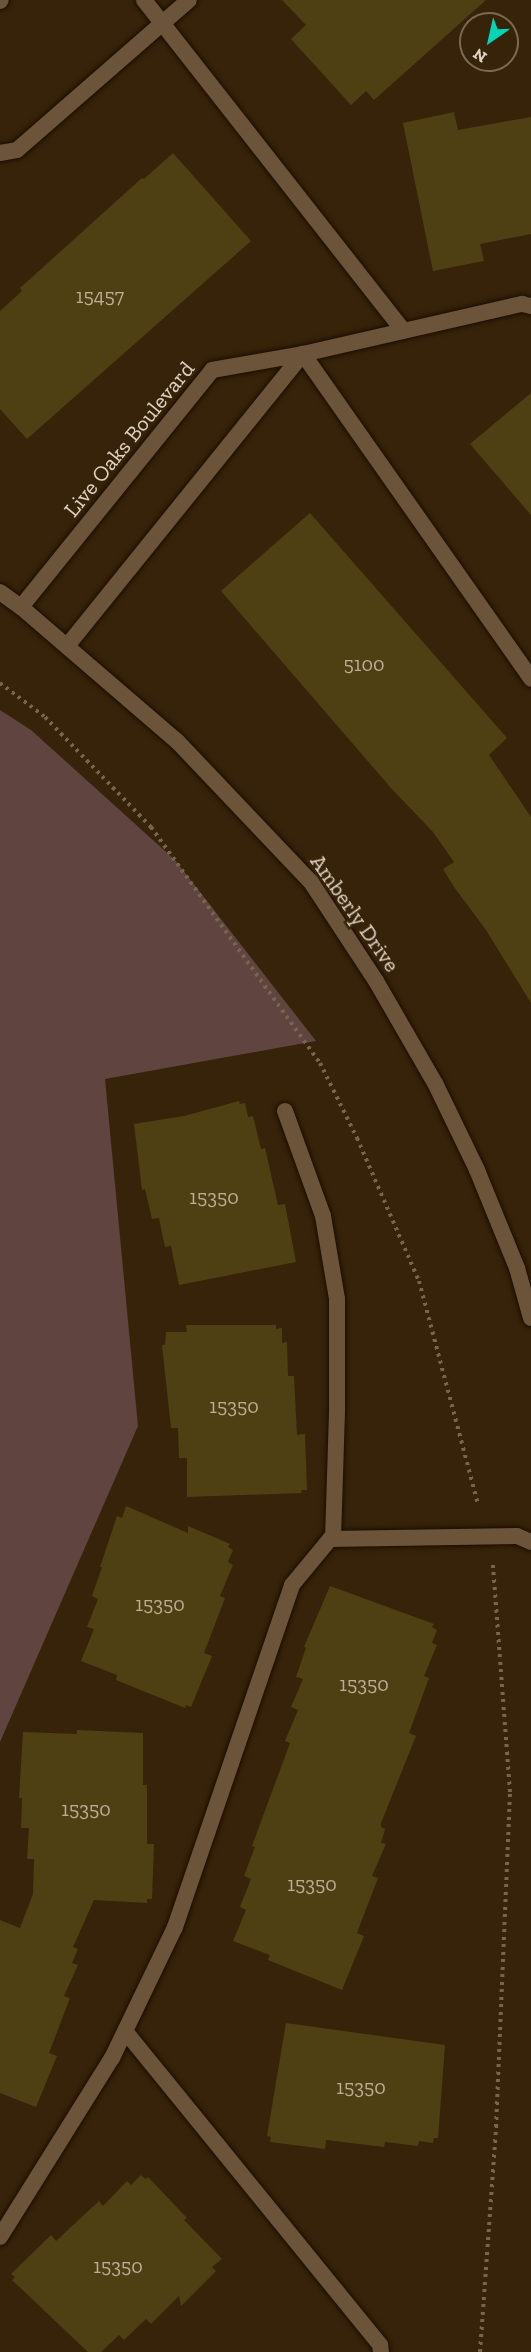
<!DOCTYPE html>
<html>
<head>
<meta charset="utf-8">
<style>
	body { margin:0 }
	#map { position:relative; width:531px; height:2352px; overflow:hidden; background:#372309; font-family:"Zilla Slab",serif }
	div>[style] { position:absolute }
	.green>* { inset:0; background:#5f4440 }
	.building>* { inset:0; background:#4e4013 }
	.path>* { height:4px; margin-top:-2px; transform-origin:0; background:repeating-linear-gradient(90deg,#776550 0 3px,transparent 0 7.5px) }
	.roads { filter:drop-shadow(0 0 2px #1b0d00) drop-shadow(0 0 2px #1b0d00) }
	.service>* { height:16px; margin:-8px; padding:0 8px; transform-origin:8px; border-radius:8px; background:#6b543a }
	.minor>* { height:16px; margin:-8px; padding:0 8px; transform-origin:8px; border-radius:8px; background:#6b543a }
	span { translate:-50% -50%; white-space:nowrap; text-align:center; line-height:1.15; -webkit-text-stroke:5px #372309; paint-order:stroke }
	.number-label { font-size:20px; color:#bcae98 }
	.number-label span { -webkit-text-stroke-width:0 }
	.street-label { font-size:22px; color:#e0d3c4 }
	.north { position:absolute; left:459px; top:12px; width:60px; height:60px; box-sizing:border-box; background:#372309; border:2px solid #7b6954; border-radius:50%; rotate:214deg; font-size:16px; font-weight:700; line-height:24px; text-align:center; color:#e0d3c4 }
	.north::after { content:''; display:block; margin:auto; width:21px; height:27px; background:#03d5b6; clip-path:polygon(50% 0,100% 100%,50% 72%,0 100%) }
</style>
</head>
<body>
<div id="map">
	<div class="green">
		<div style="clip-path:polygon(0 710px,31px 730px,175px 860px,316px 1041px,105px 1079px,138px 1426px,0 1742px)"></div>
	</div>
	<div class="building">
		<div style="clip-path:polygon(282px 0,486px 0,374px 100px,366px 91px,351px 105px,291px 39px,306px 25px)"></div>
		<div style="clip-path:polygon(454px 112px,458px 130px,531px 117px,531px 234px,480px 244px,484px 261px,433px 271px,403px 123px)"></div>
		<div style="clip-path:polygon(173px 153px,251px 241px,27px 439px,0 409px,0 311px,22px 291px,20px 288px,142px 178px,144px 179px)"></div>
		<div style="clip-path:polygon(531px 393px,531px 515px,470px 444px)"></div>
		<div style="clip-path:polygon(310px 513px,507px 738px,489px 755px,531px 817px,531px 1003px,486px 930px,454px 887px,443px 869px,454px 862px,433px 832px,391px 788px,221px 591px)"></div>
		<div style="clip-path:polygon(239px 1101px,240px 1104px,245px 1103px,248px 1117px,253px 1116px,261px 1149px,265px 1148px,278px 1205px,285px 1204px,296px 1262px,179px 1285px,171px 1246px,165px 1247px,159px 1218px,152px 1219px,145px 1189px,142px 1190px,134px 1124px,184px 1116px)"></div>
		<div style="clip-path:polygon(186px 1325px,276px 1325px,276px 1329px,282px 1328px,282px 1343px,287px 1342px,288px 1376px,294px 1376px,297px 1435px,305px 1434px,307px 1490px,301px 1490px,302px 1493px,187px 1497px,187px 1458px,179px 1458px,178px 1428px,171px 1428px,162px 1345px,165px 1345px,166px 1332px,187px 1332px)"></div>
		<div style="clip-path:polygon(126px 1506px,188px 1533px,188px 1526px,230px 1544px,228px 1547px,233px 1550px,228px 1562px,233px 1565px,220px 1596px,225px 1598px,204px 1653px,212px 1656px,191px 1707px,186px 1705px,185px 1708px,116px 1680px,117px 1675px,81px 1661px,94px 1629px,87px 1627px,98px 1599px,92px 1596px,102px 1567px,100px 1567px,117px 1516px,122px 1518px)"></div>
		<div style="clip-path:polygon(330px 1586px,434px 1624px,432px 1627px,437px 1630px,432px 1643px,437px 1645px,424px 1676px,429px 1678px,409px 1733px,416px 1736px,381px 1823px,381px 1827px,385px 1829px,381px 1843px,386px 1844px,372px 1876px,378px 1878px,357px 1933px,364px 1936px,342px 1990px,268px 1960px,270px 1955px,233px 1941px,246px 1910px,240px 1907px,251px 1879px,244px 1876px,255px 1847px,252px 1846px,290px 1743px,285px 1741px,298px 1710px,291px 1707px,303px 1679px,296px 1677px,306px 1648px,304px 1647px)"></div>
		<div style="clip-path:polygon(77px 1730px,143px 1733px,143px 1785px,147px 1785px,147px 1844px,154px 1844px,152px 1899px,147px 1899px,147px 1903px,94px 1900px,73px 1947px,78px 1949px,72px 1963px,78px 1965px,64px 1996px,70px 1998px,49px 2053px,57px 2056px,36px 2107px,0 2093px,0 1920px,20px 1928px,33px 1894px,34px 1859px,27px 1859px,29px 1828px,21px 1828px,22px 1798px,19px 1798px,23px 1732px,77px 1734px)"></div>
		<div style="clip-path:polygon(286px 2023px,445px 2045px,438px 2138px,434px 2138px,433px 2143px,419px 2141px,418px 2146px,385px 2142px,384px 2147px,326px 2140px,325px 2149px,270px 2142px,271px 2137px,267px 2136px)"></div>
		<div style="clip-path:polygon(141px 2175px,145px 2179px,148px 2177px,187px 2218px,184px 2220px,222px 2259px,212px 2267px,216px 2271px,181px 2306px,179px 2296px,151px 2324px,146px 2319px,124px 2340px,119px 2335px,101px 2352px,88px 2352px,12px 2280px,15px 2277px,11px 2274px,51px 2235px,56px 2241px,99px 2201px,103px 2206px,127px 2181px,131px 2185px)"></div>
	</div>
	<div class="path">
		<div style="left:0;top:683px;width:56px;rotate:37.1deg"></div>
		<div style="left:45px;top:717px;width:153px;rotate:46.1deg"></div>
		<div style="left:151px;top:827px;width:290px;rotate:54.4deg"></div>
		<div style="left:320px;top:1063px;width:84px;rotate:63.7deg"></div>
		<div style="left:357px;top:1138px;width:156px;rotate:66.6deg"></div>
		<div style="left:419px;top:1281px;width:231px;rotate:75.2deg"></div>
		<div style="left:480px;top:2352px;width:226px;rotate:-85.9deg"></div>
		<div style="left:496px;top:2127px;width:335px;rotate:-87.6deg"></div>
		<div style="left:510px;top:1792px;width:229px;rotate:-94.3deg"></div>
	</div>
	<div class="roads">
		<div class="service">
			<div style="left:144px;top:0;width:420px;rotate:51.9deg"></div>
			<div style="left:0;top:1px;width:1px;rotate:-45deg"></div>
			<div style="left:0;top:153px;width:17px;rotate:-10deg"></div>
			<div style="left:17px;top:150px;width:228px;rotate:-41.1deg"></div>
			<div style="left:303px;top:354px;width:397px;rotate:54.9deg"></div>
			<div style="left:285px;top:1111px;width:112px;rotate:70.1deg"></div>
			<div style="left:323px;top:1216px;width:84px;rotate:80.4deg"></div>
			<div style="left:337px;top:1299px;width:113px;rotate:90deg"></div>
			<div style="left:337px;top:1412px;width:127px;rotate:91.8deg"></div>
			<div style="left:125px;top:2031px;width:405px;rotate:50.9deg"></div>
			<div style="left:380px;top:2345px;width:7px;rotate:82deg"></div>
		</div>
		<div class="minor">
			<div style="left:0;top:592px;width:26px;rotate:36deg"></div>
			<div style="left:21px;top:607px;width:206px;rotate:40.7deg"></div>
			<div style="left:177px;top:741px;width:195px;rotate:46.5deg"></div>
			<div style="left:311px;top:882px;width:118px;rotate:56.7deg"></div>
			<div style="left:376px;top:981px;width:118px;rotate:60deg"></div>
			<div style="left:435px;top:1083px;width:97px;rotate:64.2deg"></div>
			<div style="left:477px;top:1170px;width:106px;rotate:67.8deg"></div>
			<div style="left:517px;top:1268px;width:52px;rotate:74.4deg"></div>
			<div style="left:21px;top:607px;width:304px;rotate:-51.1deg"></div>
			<div style="left:212px;top:370px;width:92px;rotate:-10deg"></div>
			<div style="left:303px;top:354px;width:225px;rotate:-12.9deg"></div>
			<div style="left:522px;top:304px;width:9px;rotate:13deg"></div>
			<div style="left:67px;top:646px;width:375px;rotate:-51.1deg"></div>
			<div style="left:0;top:2237px;width:211px;rotate:-58deg"></div>
			<div style="left:112px;top:2058px;width:145px;rotate:-64.3deg"></div>
			<div style="left:175px;top:1927px;width:361px;rotate:-71.1deg"></div>
			<div style="left:292px;top:1585px;width:60px;rotate:-50.4deg"></div>
			<div style="left:330px;top:1539px;width:187px;rotate:-0.9deg"></div>
			<div style="left:517px;top:1536px;width:15px;rotate:23deg"></div>
		</div>
	</div>
	<div class="number-label">
		<span style="left:100px;top:296px">15457</span>
		<span style="left:364px;top:664px">5100</span>
		<span style="left:214px;top:1197px">15350</span>
		<span style="left:234px;top:1406px">15350</span>
		<span style="left:160px;top:1604px">15350</span>
		<span style="left:364px;top:1684px">15350</span>
		<span style="left:86px;top:1809px">15350</span>
		<span style="left:312px;top:1884px">15350</span>
		<span style="left:361px;top:2087px">15350</span>
		<span style="left:118px;top:2266px">15350</span>
	</div>
	<div class="street-label">
		<span style="left:129px;top:439px;rotate:-51deg">Live Oaks Boulevard</span>
		<span style="left:355px;top:913px;rotate:55deg">Amberly Drive</span>
	</div>
	<div class="north">N</div>
</div>
</body>
</html>
